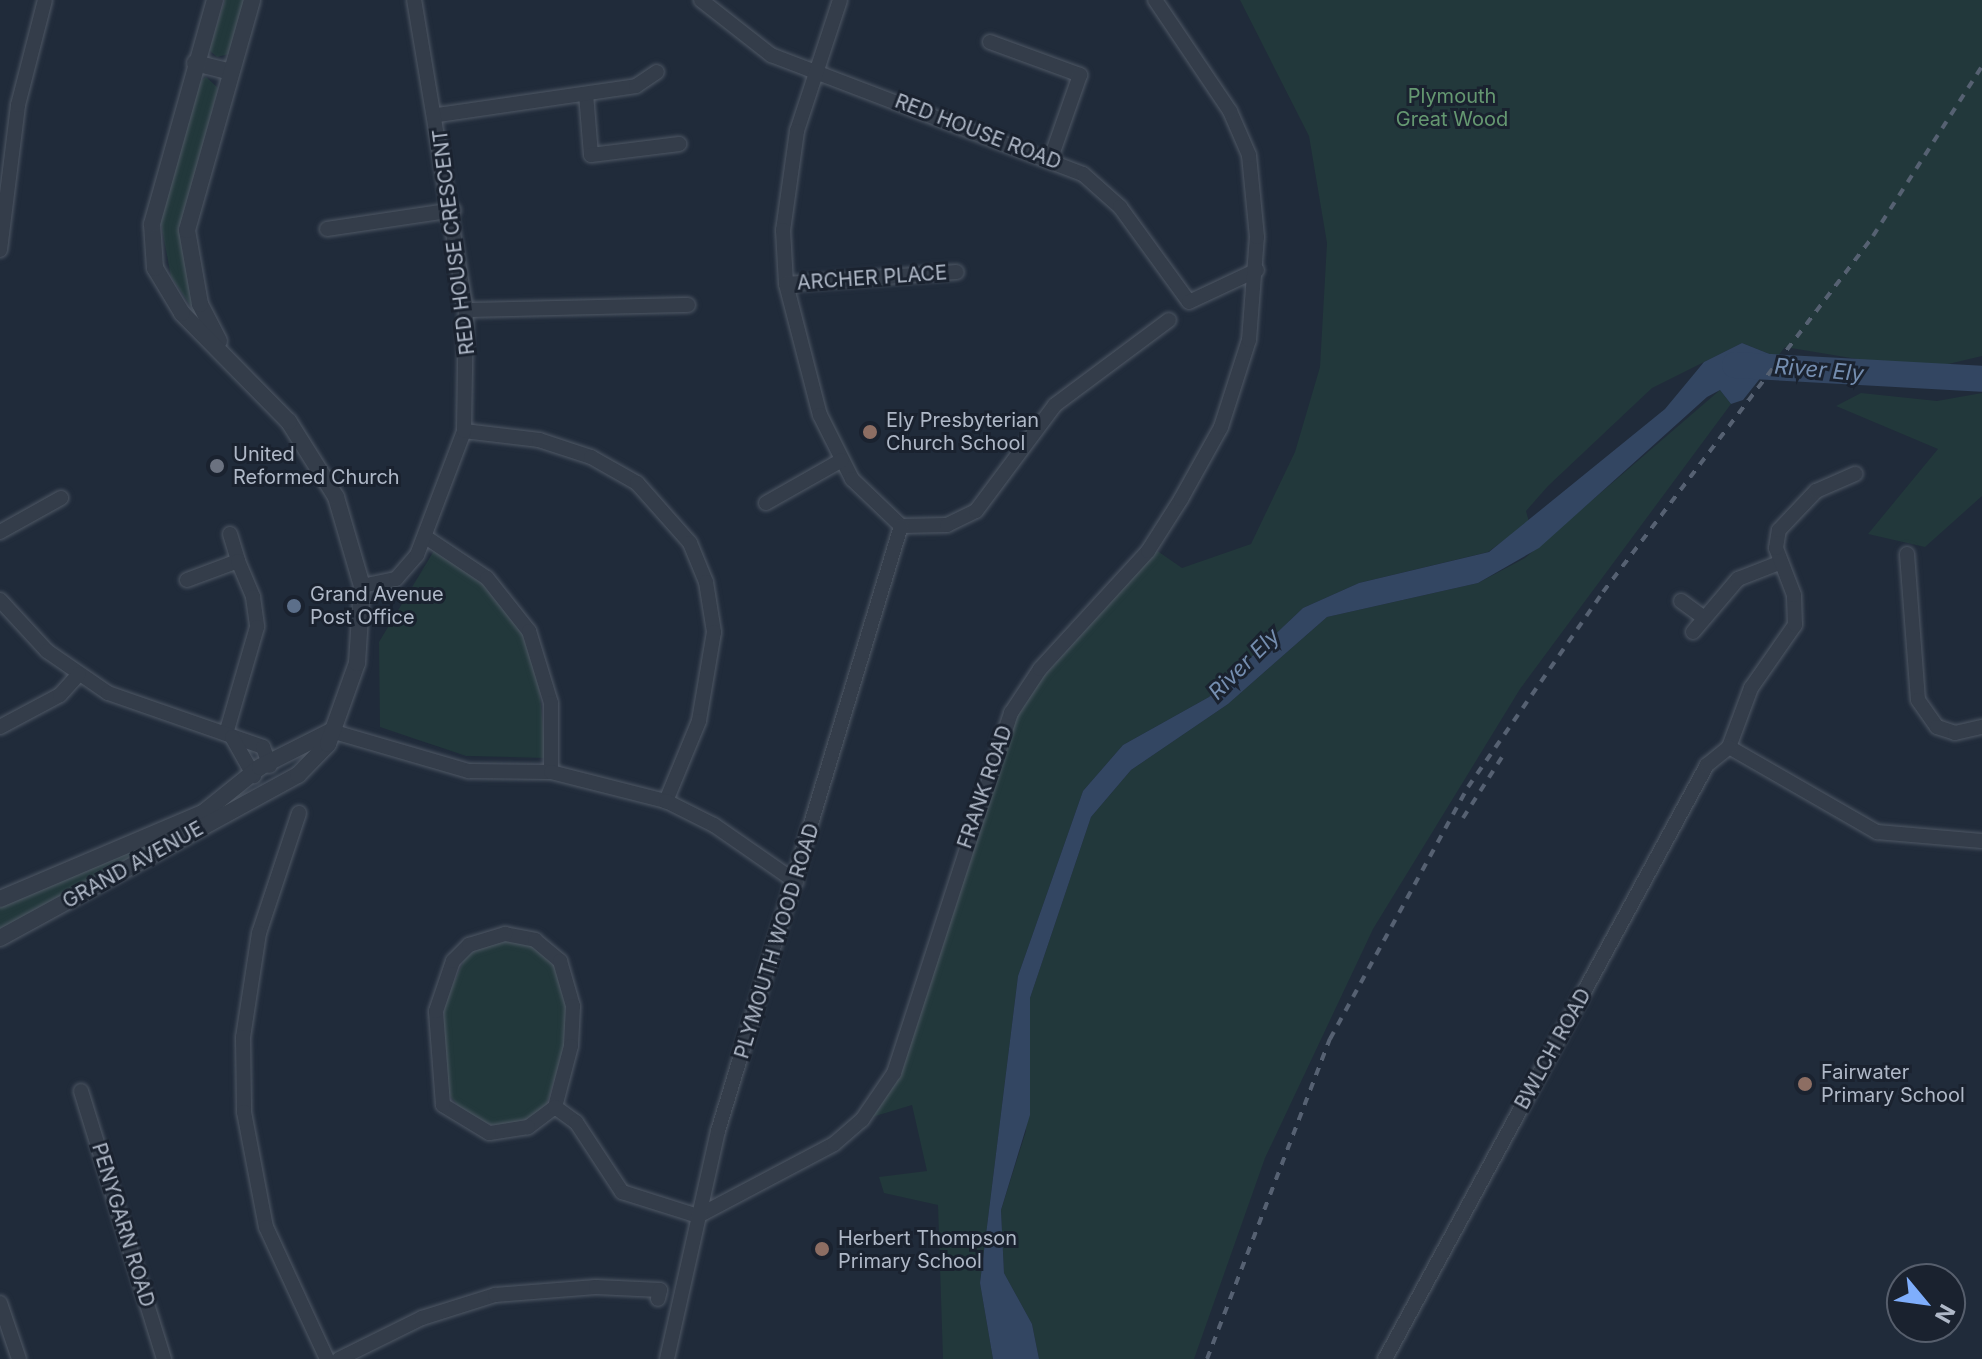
<!DOCTYPE html>
<html>
<head>
<meta charset="utf-8">
<style>
	body { margin:0 }
	#map { position:relative; width:1982px; height:1359px; overflow:hidden; background:#202b3a; font-family:Inter,sans-serif }
	div>[style] { position:absolute }
	.green>* { inset:0; background:#22383b }
	.water>* { inset:0; background:#334662 }
	.river>* { height:26px; margin:-13px; padding:0 13px; transform-origin:13px; border-radius:13px; background:#334662 }
	.roads { filter:drop-shadow(0 0 2px #4f5865) drop-shadow(0 0 2px #4f5865) }
	.minor>* { height:14px; margin:-7px; padding:0 7px; transform-origin:7px; border-radius:7px; background:#343d4a }
	.tertiary>* { height:16px; margin:-8px; padding:0 8px; transform-origin:8px; border-radius:8px; background:#343d4a }
	.rail>* { height:4px; margin-top:-2px; transform-origin:0; background:repeating-linear-gradient(90deg,#566172 0 8px,transparent 0 16px) }
	.dots>* { width:22px; height:22px; translate:-50% -50%; box-sizing:border-box; border:4px solid #1a222f; border-radius:50% }
	span { translate:-50% -50%; white-space:nowrap; text-align:center; line-height:1.15; -webkit-text-stroke:6px #1a222f; paint-order:stroke }
	.park-label { font-size:20px; color:#659871 }
	.street-label { font-size:20px; color:#afb8c7 }
	.poi-label { font-size:20px; color:#afb8c7 }
	.left { translate:0 -50%; text-align:left }
	.water-label { font-size:22px; color:#758eb0; font-style:italic }
	.north { position:absolute; left:1886px; top:1263px; width:80px; height:80px; box-sizing:border-box; background:#1a222f; border:2px solid #565e6c; border-radius:50%; rotate:119deg; font-size:22px; font-weight:700; line-height:32px; text-align:center; color:#afb8c7 }
	.north::after { content:''; display:block; margin:auto; width:28px; height:36px; background:#7faefc; clip-path:polygon(50% 0,100% 100%,50% 72%,0 100%) }
</style>
</head>
<body>
<div id="map">
	<div class="green">
		<div style="clip-path:polygon(225px 0,246px 0,229px 54px,217px 57px,209px 50px)"></div>
		<div style="clip-path:polygon(1240px 0,1982px 0,1982px 356px,1923px 370px,1785px 347px,1777px 357px,1742px 343px,1652px 388px,1548px 486px,1526px 511px,1529px 522px,1488px 552px,1359px 583px,1303px 608px,1209px 697px,1123px 745px,1083px 791px,1018px 976px,980px 1283px,993px 1359px,943px 1359px,938px 1205px,884px 1193px,879px 1177px,927px 1171px,912px 1105px,862px 1120px,880px 1095px,1011px 713px,1156px 550px,1182px 568px,1251px 544px,1295px 452px,1320px 367px,1327px 243px,1309px 136px)"></div>
		<div style="clip-path:polygon(206px 77px,218px 88px,182px 226px,197px 315px,171px 277px,160px 218px,198px 83px)"></div>
		<div style="clip-path:polygon(1720px 390px,1731px 404px,1520px 689px,1373px 929px,1265px 1158px,1194px 1359px,1039px 1359px,1032px 1324px,1004px 1273px,1001px 1210px,1026px 1131px,1030px 998px,1091px 817px,1131px 770px,1228px 704px,1327px 617px,1478px 583px,1525px 558px)"></div>
		<div style="clip-path:polygon(1861px 393px,1937px 401px,1982px 393px,1982px 496px,1925px 547px,1868px 534px,1938px 449px,1836px 406px)"></div>
		<div style="clip-path:polygon(435px 549px,488px 587px,520px 628px,537px 666px,546px 758px,466px 756px,380px 727px,379px 642px)"></div>
		<div style="clip-path:polygon(193px 824px,0 931px,0 906px)"></div>
		<div style="clip-path:polygon(519px 941px,540px 949px,560px 972px,569px 1003px,567px 1040px,546px 1107px,525px 1122px,495px 1126px,467px 1117px,448px 1093px,440px 1051px,445px 1002px,466px 956px,491px 942px)"></div>
	</div>
	<div class="water">
		<div style="clip-path:polygon(1742px 343px,1777px 357px,1743px 400px,1731px 404px,1720px 390px,1707px 397px,1539px 548px,1478px 583px,1327px 617px,1228px 704px,1131px 770px,1091px 817px,1030px 998px,1030px 1115px,1001px 1210px,1004px 1273px,1032px 1324px,1039px 1359px,993px 1359px,980px 1283px,1018px 976px,1083px 791px,1123px 745px,1209px 697px,1303px 608px,1359px 583px,1489px 552px,1665px 409px,1704px 362px)"></div>
	</div>
	<div class="river">
		<div style="left:1735px;top:365px;width:247px;rotate:3.2deg"></div>
	</div>
	<div class="roads">
		<div class="minor">
			<div style="left:701px;top:0;width:89px;rotate:38.2deg"></div>
			<div style="left:771px;top:55px;width:334px;rotate:20.9deg"></div>
			<div style="left:1083px;top:174px;width:50px;rotate:41.7deg"></div>
			<div style="left:1120px;top:207px;width:117px;rotate:54deg"></div>
			<div style="left:1189px;top:302px;width:75px;rotate:-25.2deg"></div>
			<div style="left:840px;top:0;width:138px;rotate:108.2deg"></div>
			<div style="left:797px;top:131px;width:100px;rotate:98deg"></div>
			<div style="left:783px;top:230px;width:54px;rotate:86.8deg"></div>
			<div style="left:786px;top:284px;width:135px;rotate:75.5deg"></div>
			<div style="left:820px;top:415px;width:72px;rotate:63.4deg"></div>
			<div style="left:852px;top:479px;width:68px;rotate:43.8deg"></div>
			<div style="left:990px;top:42px;width:96px;rotate:20.1deg"></div>
			<div style="left:1080px;top:75px;width:88px;rotate:109.3deg"></div>
			<div style="left:586px;top:94px;width:61px;rotate:85.3deg"></div>
			<div style="left:591px;top:155px;width:89px;rotate:-7.1deg"></div>
			<div style="left:438px;top:115px;width:200px;rotate:-8.3deg"></div>
			<div style="left:636px;top:86px;width:25px;rotate:-34deg"></div>
			<div style="left:327px;top:229px;width:128px;rotate:-8.5deg"></div>
			<div style="left:0;top:250px;width:146px;rotate:-82.9deg"></div>
			<div style="left:18px;top:105px;width:108px;rotate:-75.6deg"></div>
			<div style="left:786px;top:284px;width:171px;rotate:-4deg"></div>
			<div style="left:466px;top:310px;width:222px;rotate:-1.3deg"></div>
			<div style="left:464px;top:431px;width:76px;rotate:6.8deg"></div>
			<div style="left:539px;top:440px;width:55px;rotate:18.1deg"></div>
			<div style="left:591px;top:457px;width:53px;rotate:29.5deg"></div>
			<div style="left:637px;top:483px;width:80px;rotate:48.5deg"></div>
			<div style="left:690px;top:543px;width:42px;rotate:67.7deg"></div>
			<div style="left:706px;top:582px;width:51px;rotate:80.9deg"></div>
			<div style="left:714px;top:632px;width:90px;rotate:99.6deg"></div>
			<div style="left:699px;top:721px;width:87px;rotate:112.4deg"></div>
			<div style="left:766px;top:503px;width:87px;rotate:-29.5deg"></div>
			<div style="left:901px;top:526px;width:46px;rotate:-1.2deg"></div>
			<div style="left:947px;top:525px;width:32px;rotate:-26deg"></div>
			<div style="left:976px;top:511px;width:132px;rotate:-53.3deg"></div>
			<div style="left:1055px;top:405px;width:142px;rotate:-36.7deg"></div>
			<div style="left:0;top:532px;width:70px;rotate:-29.1deg"></div>
			<div style="left:230px;top:534px;width:28px;rotate:73deg"></div>
			<div style="left:427px;top:538px;width:72px;rotate:33.7deg"></div>
			<div style="left:487px;top:578px;width:68px;rotate:51.6deg"></div>
			<div style="left:529px;top:631px;width:75px;rotate:73deg"></div>
			<div style="left:551px;top:703px;width:69px;rotate:90deg"></div>
			<div style="left:1907px;top:554px;width:146px;rotate:85.7deg"></div>
			<div style="left:1918px;top:700px;width:33px;rotate:55deg"></div>
			<div style="left:1937px;top:727px;width:19px;rotate:18deg"></div>
			<div style="left:1955px;top:733px;width:28px;rotate:-13deg"></div>
			<div style="left:187px;top:580px;width:54px;rotate:-20.4deg"></div>
			<div style="left:238px;top:561px;width:39px;rotate:67deg"></div>
			<div style="left:253px;top:597px;width:30px;rotate:82deg"></div>
			<div style="left:257px;top:627px;width:111px;rotate:106.2deg"></div>
			<div style="left:362px;top:586px;width:35px;rotate:-12deg"></div>
			<div style="left:396px;top:579px;width:32px;rotate:-49deg"></div>
			<div style="left:417px;top:555px;width:133px;rotate:-69.2deg"></div>
			<div style="left:464px;top:431px;width:121px;rotate:-89.1deg"></div>
			<div style="left:466px;top:310px;width:314px;rotate:-99.5deg"></div>
			<div style="left:0;top:600px;width:69px;rotate:47.3deg"></div>
			<div style="left:47px;top:651px;width:74px;rotate:34.5deg"></div>
			<div style="left:108px;top:693px;width:164px;rotate:19.2deg"></div>
			<div style="left:263px;top:747px;width:20px;rotate:70deg"></div>
			<div style="left:1681px;top:601px;width:29px;rotate:36deg"></div>
			<div style="left:1693px;top:632px;width:70px;rotate:-49.7deg"></div>
			<div style="left:1738px;top:579px;width:44px;rotate:-21.3deg"></div>
			<div style="left:0;top:727px;width:68px;rotate:-28.1deg"></div>
			<div style="left:60px;top:695px;width:28px;rotate:-48deg"></div>
			<div style="left:331px;top:731px;width:144px;rotate:16.2deg"></div>
			<div style="left:469px;top:771px;width:82px;rotate:0.7deg"></div>
			<div style="left:551px;top:772px;width:119px;rotate:14.2deg"></div>
			<div style="left:666px;top:801px;width:54px;rotate:26.6deg"></div>
			<div style="left:714px;top:825px;width:100px;rotate:34.8deg"></div>
			<div style="left:232px;top:737px;width:45px;rotate:60.6deg"></div>
			<div style="left:1729px;top:747px;width:63px;rotate:-69.6deg"></div>
			<div style="left:1751px;top:688px;width:77px;rotate:-55.1deg"></div>
			<div style="left:1795px;top:625px;width:30px;rotate:-92deg"></div>
			<div style="left:1794px;top:595px;width:50px;rotate:-111deg"></div>
			<div style="left:1776px;top:548px;width:18px;rotate:-81deg"></div>
			<div style="left:1779px;top:530px;width:54px;rotate:-46.5deg"></div>
			<div style="left:1816px;top:491px;width:43px;rotate:-23.6deg"></div>
			<div style="left:1729px;top:747px;width:171px;rotate:29.9deg"></div>
			<div style="left:1877px;top:832px;width:105px;rotate:4.9deg"></div>
			<div style="left:299px;top:813px;width:126px;rotate:108.4deg"></div>
			<div style="left:259px;top:933px;width:105px;rotate:98.7deg"></div>
			<div style="left:243px;top:1037px;width:75px;rotate:89.2deg"></div>
			<div style="left:244px;top:1112px;width:117px;rotate:79.2deg"></div>
			<div style="left:266px;top:1227px;width:145px;rotate:65.2deg"></div>
			<div style="left:505px;top:934px;width:31px;rotate:11deg"></div>
			<div style="left:535px;top:940px;width:33px;rotate:40deg"></div>
			<div style="left:560px;top:961px;width:47px;rotate:73.9deg"></div>
			<div style="left:573px;top:1006px;width:40px;rotate:92.9deg"></div>
			<div style="left:571px;top:1046px;width:63px;rotate:104.7deg"></div>
			<div style="left:555px;top:1107px;width:34px;rotate:143deg"></div>
			<div style="left:528px;top:1127px;width:39px;rotate:171deg"></div>
			<div style="left:489px;top:1133px;width:54px;rotate:-148.7deg"></div>
			<div style="left:443px;top:1105px;width:94px;rotate:-94.3deg"></div>
			<div style="left:436px;top:1011px;width:53px;rotate:-71.2deg"></div>
			<div style="left:453px;top:961px;width:23px;rotate:-45deg"></div>
			<div style="left:469px;top:945px;width:38px;rotate:-17deg"></div>
			<div style="left:81px;top:1091px;width:281px;rotate:72.8deg"></div>
			<div style="left:555px;top:1107px;width:26px;rotate:36deg"></div>
			<div style="left:576px;top:1122px;width:84px;rotate:56.7deg"></div>
			<div style="left:622px;top:1192px;width:80px;rotate:17.5deg"></div>
			<div style="left:698px;top:1216px;width:154px;rotate:-27.9deg"></div>
			<div style="left:834px;top:1144px;width:37px;rotate:-41deg"></div>
			<div style="left:862px;top:1120px;width:57px;rotate:-55.8deg"></div>
			<div style="left:894px;top:1073px;width:379px;rotate:-72deg"></div>
			<div style="left:1011px;top:713px;width:53px;rotate:-56.6deg"></div>
			<div style="left:1040px;top:669px;width:160px;rotate:-47.5deg"></div>
			<div style="left:1148px;top:551px;width:62px;rotate:-57.6deg"></div>
			<div style="left:1181px;top:499px;width:82px;rotate:-60.9deg"></div>
			<div style="left:1221px;top:427px;width:91px;rotate:-72.2deg"></div>
			<div style="left:1249px;top:340px;width:103px;rotate:-85.6deg"></div>
			<div style="left:1257px;top:237px;width:82px;rotate:-95.6deg"></div>
			<div style="left:1249px;top:155px;width:48px;rotate:-113.4deg"></div>
			<div style="left:1230px;top:111px;width:134px;rotate:-124deg"></div>
			<div style="left:0;top:1303px;width:59px;rotate:71.3deg"></div>
			<div style="left:339px;top:1359px;width:93px;rotate:-26.3deg"></div>
			<div style="left:422px;top:1318px;width:77px;rotate:-17.5deg"></div>
			<div style="left:495px;top:1295px;width:101px;rotate:-4.5deg"></div>
			<div style="left:596px;top:1287px;width:64px;rotate:2.7deg"></div>
			<div style="left:660px;top:1290px;width:9px;rotate:103deg"></div>
			<div style="left:667px;top:1359px;width:234px;rotate:-77.4deg"></div>
			<div style="left:718px;top:1131px;width:632px;rotate:-73.17deg"></div>
			<div style="left:1385px;top:1359px;width:676px;rotate:-61.54deg"></div>
			<div style="left:1707px;top:765px;width:28px;rotate:-39deg"></div>
		</div>
		<div class="tertiary">
			<div style="left:195px;top:63px;width:37px;rotate:14deg"></div>
			<div style="left:219px;top:341px;width:42px;rotate:-117.2deg"></div>
			<div style="left:200px;top:304px;width:75px;rotate:-100deg"></div>
			<div style="left:187px;top:230px;width:239px;rotate:-74.2deg"></div>
			<div style="left:0;top:899px;width:220px;rotate:-23deg"></div>
			<div style="left:203px;top:813px;width:73px;rotate:-38.9deg"></div>
			<div style="left:260px;top:767px;width:80px;rotate:-26.9deg"></div>
			<div style="left:0;top:938px;width:340px;rotate:-28.7deg"></div>
			<div style="left:298px;top:775px;width:43px;rotate:-45.9deg"></div>
			<div style="left:328px;top:744px;width:86px;rotate:-70.3deg"></div>
			<div style="left:357px;top:663px;width:77px;rotate:-86.3deg"></div>
			<div style="left:362px;top:586px;width:93px;rotate:-106.3deg"></div>
			<div style="left:336px;top:497px;width:89px;rotate:-122.1deg"></div>
			<div style="left:289px;top:422px;width:153px;rotate:-134.5deg"></div>
			<div style="left:182px;top:313px;width:52px;rotate:-121deg"></div>
			<div style="left:155px;top:268px;width:44px;rotate:-93.9deg"></div>
			<div style="left:152px;top:224px;width:233px;rotate:-74.3deg"></div>
		</div>
	</div>
	<div class="rail">
		<div style="left:1463px;top:818px;width:72px;rotate:-57.4deg"></div>
		<div style="left:1207px;top:1359px;width:343px;rotate:-69deg"></div>
		<div style="left:1330px;top:1039px;width:287px;rotate:-61.3deg"></div>
		<div style="left:1468px;top:787px;width:237px;rotate:-55.3deg"></div>
		<div style="left:1603px;top:592px;width:447px;rotate:-52.8deg"></div>
		<div style="left:1873px;top:236px;width:202px;rotate:-57.3deg"></div>
	</div>
	<div class="dots">
		<div style="left:870px;top:432px;background:#8d6e63"></div>
		<div style="left:217px;top:466px;background:#6b7280"></div>
		<div style="left:294px;top:606px;background:#5c6f8a"></div>
		<div style="left:1805px;top:1084px;background:#8d6e63"></div>
		<div style="left:822px;top:1249px;background:#8d6e63"></div>
	</div>
	<div class="park-label">
		<span style="left:1452px;top:108px">Plymouth<br>Great Wood</span>
	</div>
	<div class="street-label">
		<span style="left:978px;top:132px;rotate:21deg">RED HOUSE ROAD</span>
		<span style="left:454px;top:242px;rotate:-97deg">RED HOUSE CRESCENT</span>
		<span style="left:872px;top:278px;rotate:-4deg">ARCHER PLACE</span>
		<span style="left:985px;top:787px;rotate:-71deg">FRANK ROAD</span>
		<span style="left:133px;top:865px;rotate:-29deg">GRAND AVENUE</span>
		<span style="left:777px;top:941px;rotate:-73deg">PLYMOUTH WOOD ROAD</span>
		<span style="left:1553px;top:1049px;rotate:-61deg">BWLCH ROAD</span>
		<span style="left:123px;top:1225px;rotate:73deg">PENYGARN ROAD</span>
	</div>
	<div class="poi-label">
		<span class="left" style="left:886px;top:432px">Ely Presbyterian<br>Church School</span>
		<span class="left" style="left:233px;top:466px">United<br>Reformed Church</span>
		<span class="left" style="left:310px;top:606px">Grand Avenue<br>Post Office</span>
		<span class="left" style="left:1821px;top:1084px">Fairwater<br>Primary School</span>
		<span class="left" style="left:838px;top:1250px">Herbert Thompson<br>Primary School</span>
	</div>
	<div class="water-label">
		<span style="left:1819px;top:370px;rotate:5deg">River Ely</span>
		<span style="left:1244px;top:664px;rotate:-45deg">River Ely</span>
	</div>
	<div class="north">N</div>
</div>
</body>
</html>
